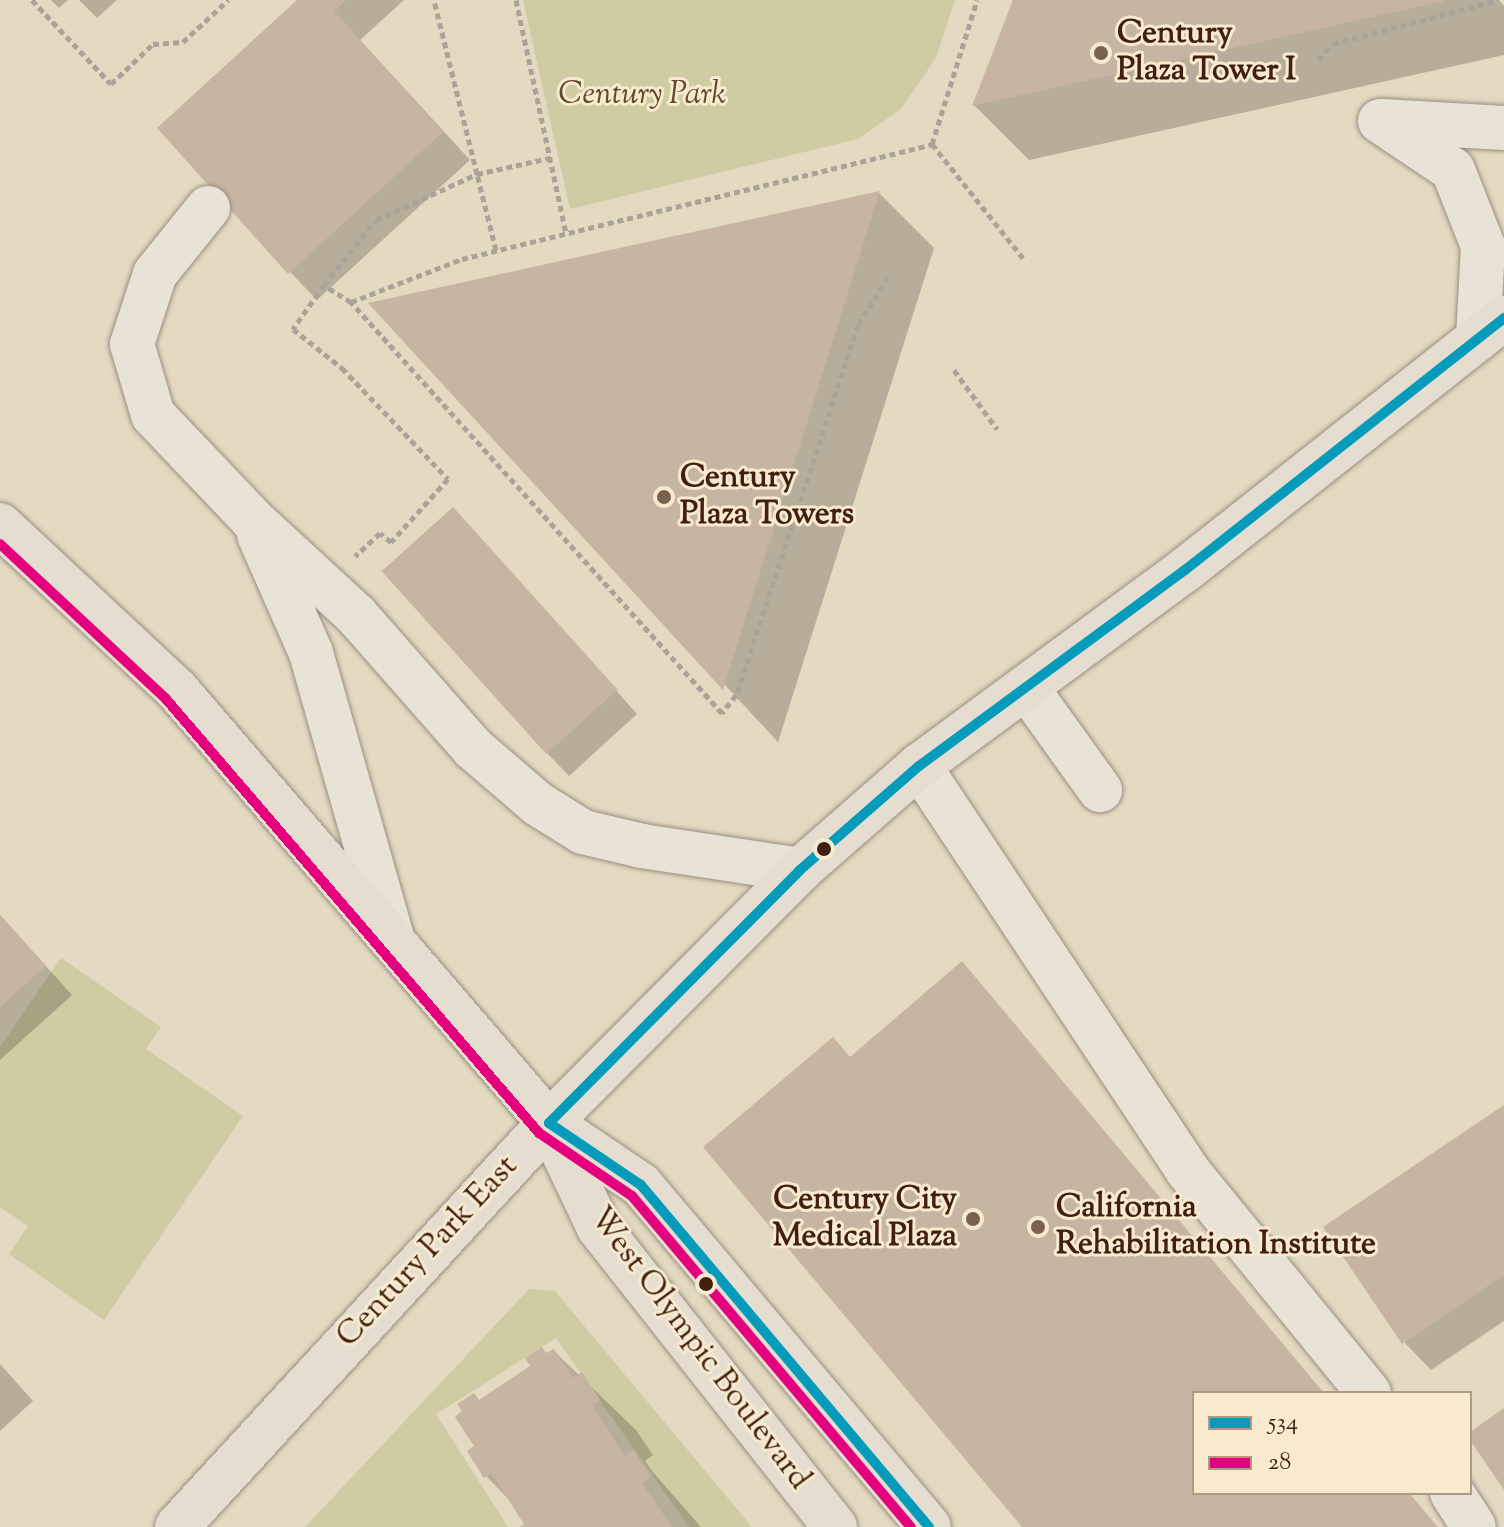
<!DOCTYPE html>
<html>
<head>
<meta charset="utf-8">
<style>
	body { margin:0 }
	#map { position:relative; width:1504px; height:1527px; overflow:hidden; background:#e4d9c1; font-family:"Sorts Mill Goudy",serif }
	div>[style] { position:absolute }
	.green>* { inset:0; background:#cfcca3 }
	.shadow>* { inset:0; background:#0003 }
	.building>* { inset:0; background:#c6b5a2; transform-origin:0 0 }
	.path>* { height:5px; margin-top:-2.5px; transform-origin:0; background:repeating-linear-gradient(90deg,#aaa398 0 6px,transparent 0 10px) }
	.roads { filter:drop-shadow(0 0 2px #9a8f80) drop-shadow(0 0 2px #9a8f80) }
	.minor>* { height:44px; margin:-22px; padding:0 22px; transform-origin:22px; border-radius:22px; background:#e9e3d7 }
	.major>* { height:44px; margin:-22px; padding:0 22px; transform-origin:22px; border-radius:22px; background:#e5ded0 }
	.bus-1>* { height:10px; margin:-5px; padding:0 5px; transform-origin:5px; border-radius:5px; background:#079bbb }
	.bus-2>* { height:10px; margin:-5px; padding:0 5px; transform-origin:5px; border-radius:5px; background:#e5007d }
	.dots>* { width:22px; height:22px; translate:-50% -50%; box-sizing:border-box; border:4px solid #f7eace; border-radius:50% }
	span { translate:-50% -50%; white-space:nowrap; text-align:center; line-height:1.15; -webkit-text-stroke:6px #f7eace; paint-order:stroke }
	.poi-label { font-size:32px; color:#422011; font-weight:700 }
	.left { translate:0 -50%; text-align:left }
	.right { translate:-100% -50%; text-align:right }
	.park-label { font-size:32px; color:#614830; font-style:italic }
	.street-label { font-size:32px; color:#422011 }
	.legend { position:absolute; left:1192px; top:1391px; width:280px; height:104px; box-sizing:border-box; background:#f7eace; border:2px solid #af9982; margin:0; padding:10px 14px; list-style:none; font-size:24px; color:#422011 }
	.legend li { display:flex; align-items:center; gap:16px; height:40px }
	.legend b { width:40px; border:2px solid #af9982 }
</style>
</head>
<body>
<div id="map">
	<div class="green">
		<div style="clip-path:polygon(523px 0,955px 0,936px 58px,901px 109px,858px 139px,570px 209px)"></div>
		<div style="clip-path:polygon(61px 958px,161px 1027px,146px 1049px,243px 1116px,104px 1320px,9px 1254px,28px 1226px,0 1207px,0 1047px)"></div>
		<div style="clip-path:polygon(529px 1289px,555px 1291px,752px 1527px,689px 1527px,556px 1338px,436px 1414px,508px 1527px,305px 1527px)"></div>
	</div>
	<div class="shadow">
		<div style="clip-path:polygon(51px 0,68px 0,59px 8px)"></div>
		<div style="clip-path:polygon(79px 0,117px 0,97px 18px)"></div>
		<div style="clip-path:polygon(300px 0,404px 0,360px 40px,470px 160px,317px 300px,290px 272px)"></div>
		<div style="clip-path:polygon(1015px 0,1499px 0,1504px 6px,1504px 55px,1029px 160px,974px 105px)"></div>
		<div style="clip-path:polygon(879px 193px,934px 248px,778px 742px,372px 305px)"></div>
		<div style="clip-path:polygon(474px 531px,637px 714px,569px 776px,548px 754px)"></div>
		<div style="clip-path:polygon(0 915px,72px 995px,0 1060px)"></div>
		<div style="clip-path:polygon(1504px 1108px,1504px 1321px,1431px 1370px,1404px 1342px)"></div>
		<div style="clip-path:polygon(554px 1351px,636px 1430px,653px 1455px,645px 1461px,652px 1471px,701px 1527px,523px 1527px,527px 1524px,515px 1506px,486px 1476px,477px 1447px,480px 1402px)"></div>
		<div style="clip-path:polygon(0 1364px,33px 1401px,0 1431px)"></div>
	</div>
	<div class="building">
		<div style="clip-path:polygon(297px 0,346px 0,334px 11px,443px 132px,288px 274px,157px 128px)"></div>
		<div style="clip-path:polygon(1013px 0,1444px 0,1444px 1px,972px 106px)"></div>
		<div style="clip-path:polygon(880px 191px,723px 690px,368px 303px)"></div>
		<div style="left:453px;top:507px;width:246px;height:96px;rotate:48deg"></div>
		<div style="clip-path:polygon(0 915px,46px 966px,0 1007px)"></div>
		<div style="clip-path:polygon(962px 961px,1324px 1393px,1194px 1393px,1194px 1493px,1409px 1493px,1438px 1527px,1022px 1527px,703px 1147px,833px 1037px,850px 1057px)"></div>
		<div style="clip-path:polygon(1504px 1105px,1504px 1275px,1402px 1344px,1323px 1227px)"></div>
		<div style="clip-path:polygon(542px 1347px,546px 1353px,554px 1349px,573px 1378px,582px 1372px,600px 1400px,592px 1405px,625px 1456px,633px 1450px,651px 1477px,642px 1483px,672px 1527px,519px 1527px,524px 1524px,491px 1473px,484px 1478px,467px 1451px,474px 1446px,455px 1417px,462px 1411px,457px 1404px,474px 1393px,479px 1400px,530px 1366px,525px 1358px)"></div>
		<div style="clip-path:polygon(1504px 1408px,1504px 1490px,1470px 1440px,1470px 1432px)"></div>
	</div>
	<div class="path">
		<div style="left:32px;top:0;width:115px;rotate:46.8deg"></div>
		<div style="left:111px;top:84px;width:58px;rotate:-43.6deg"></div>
		<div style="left:153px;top:44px;width:30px;rotate:-4deg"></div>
		<div style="left:183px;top:42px;width:62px;rotate:-43deg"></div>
		<div style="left:516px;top:0;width:238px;rotate:77.9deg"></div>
		<div style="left:1318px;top:60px;width:22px;rotate:-47deg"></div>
		<div style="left:1333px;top:44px;width:171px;rotate:-14.9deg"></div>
		<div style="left:932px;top:144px;width:151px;rotate:-72.6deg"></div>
		<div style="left:496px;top:250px;width:78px;rotate:-104deg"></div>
		<div style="left:477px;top:174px;width:75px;rotate:-12.4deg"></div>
		<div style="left:888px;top:277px;width:57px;rotate:122deg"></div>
		<div style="left:858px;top:325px;width:390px;rotate:108.2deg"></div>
		<div style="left:736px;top:695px;width:23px;rotate:128deg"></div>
		<div style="left:722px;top:713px;width:554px;rotate:-132.07deg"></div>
		<div style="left:351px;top:302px;width:119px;rotate:-21.2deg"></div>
		<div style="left:462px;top:259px;width:484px;rotate:-13.7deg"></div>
		<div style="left:932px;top:144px;width:146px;rotate:51.4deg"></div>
		<div style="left:324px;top:285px;width:83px;rotate:-51.3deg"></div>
		<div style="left:376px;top:220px;width:111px;rotate:-24.5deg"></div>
		<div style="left:477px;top:174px;width:179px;rotate:-103.9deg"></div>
		<div style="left:351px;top:302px;width:32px;rotate:-148deg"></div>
		<div style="left:324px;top:285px;width:54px;rotate:125.2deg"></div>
		<div style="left:293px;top:329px;width:63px;rotate:38.5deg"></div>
		<div style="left:342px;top:368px;width:153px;rotate:46.3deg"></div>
		<div style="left:448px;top:479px;width:85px;rotate:132.1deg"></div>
		<div style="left:391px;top:542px;width:14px;rotate:-141deg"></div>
		<div style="left:380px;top:533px;width:34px;rotate:137deg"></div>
		<div style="left:954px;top:370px;width:73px;rotate:53.9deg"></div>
	</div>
	<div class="roads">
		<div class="minor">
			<div style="left:1380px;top:121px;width:88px;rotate:33.9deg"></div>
			<div style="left:1453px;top:170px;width:82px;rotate:68.5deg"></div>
			<div style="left:1483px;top:246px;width:93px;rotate:93.1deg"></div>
			<div style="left:1382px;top:121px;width:122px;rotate:3.3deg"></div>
			<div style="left:208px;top:208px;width:85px;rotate:128.8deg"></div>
			<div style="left:155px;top:274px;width:74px;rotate:108.2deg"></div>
			<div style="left:132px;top:344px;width:74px;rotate:73.5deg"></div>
			<div style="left:153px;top:415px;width:144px;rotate:46.4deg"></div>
			<div style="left:252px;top:519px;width:143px;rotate:42.7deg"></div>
			<div style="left:357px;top:616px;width:176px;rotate:48.7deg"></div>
			<div style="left:473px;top:748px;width:86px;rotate:40.7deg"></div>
			<div style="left:538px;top:804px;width:53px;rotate:31.9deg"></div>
			<div style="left:583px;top:832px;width:61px;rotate:13.3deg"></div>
			<div style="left:642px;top:846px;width:160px;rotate:8.6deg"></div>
			<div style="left:259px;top:535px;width:129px;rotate:66.2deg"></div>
			<div style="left:311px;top:653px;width:296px;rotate:74.1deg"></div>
			<div style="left:1026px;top:687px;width:127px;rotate:54.3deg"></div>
			<div style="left:919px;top:766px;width:485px;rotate:56.4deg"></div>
			<div style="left:1187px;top:1170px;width:288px;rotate:50.8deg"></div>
			<div style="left:1452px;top:1493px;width:40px;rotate:57.1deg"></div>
		</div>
		<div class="major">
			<div style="left:0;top:525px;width:241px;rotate:43deg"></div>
			<div style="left:176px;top:689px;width:572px;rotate:49.32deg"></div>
			<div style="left:549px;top:1123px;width:116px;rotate:64.5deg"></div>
			<div style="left:599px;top:1228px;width:381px;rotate:51.7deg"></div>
			<div style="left:551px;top:1124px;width:109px;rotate:34.1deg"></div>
			<div style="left:641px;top:1185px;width:447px;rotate:49.9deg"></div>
			<div style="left:177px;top:1527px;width:549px;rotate:-47.36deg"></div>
			<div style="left:549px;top:1123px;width:356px;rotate:-45.2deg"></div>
			<div style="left:800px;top:870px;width:158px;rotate:-41.2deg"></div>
			<div style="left:919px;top:766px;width:330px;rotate:-36.4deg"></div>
			<div style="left:1185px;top:570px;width:407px;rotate:-38.3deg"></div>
		</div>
	</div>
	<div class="bus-1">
		<div style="left:549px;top:1123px;width:356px;rotate:-45.2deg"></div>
		<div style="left:800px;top:870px;width:158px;rotate:-41.2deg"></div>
		<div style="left:919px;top:766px;width:330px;rotate:-36.4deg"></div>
		<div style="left:1185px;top:570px;width:407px;rotate:-38.3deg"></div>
		<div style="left:549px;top:1123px;width:111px;rotate:34deg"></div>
		<div style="left:641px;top:1185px;width:447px;rotate:49.9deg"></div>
	</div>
	<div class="bus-2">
		<div style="left:0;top:544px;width:227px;rotate:43deg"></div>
		<div style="left:166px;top:699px;width:572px;rotate:49.32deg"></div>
		<div style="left:539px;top:1133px;width:112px;rotate:34.1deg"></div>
		<div style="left:632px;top:1196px;width:433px;rotate:49.9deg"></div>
	</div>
	<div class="dots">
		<div style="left:1101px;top:53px;background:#7b614f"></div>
		<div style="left:664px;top:497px;background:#7b614f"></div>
		<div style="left:824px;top:849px;background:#422011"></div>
		<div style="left:973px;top:1219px;background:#7b614f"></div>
		<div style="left:1038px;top:1227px;background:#7b614f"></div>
		<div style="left:706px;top:1284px;background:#422011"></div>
	</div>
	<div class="poi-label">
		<span class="left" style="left:1117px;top:53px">Century<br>Plaza Tower I</span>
		<span class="left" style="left:680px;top:497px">Century<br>Plaza Towers</span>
		<span class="right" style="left:957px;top:1219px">Century City<br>Medical Plaza</span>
		<span class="left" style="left:1056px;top:1227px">California<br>Rehabilitation Institute</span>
	</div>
	<div class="park-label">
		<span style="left:642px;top:95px">Century Park</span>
	</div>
	<div class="street-label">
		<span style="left:428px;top:1252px;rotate:-47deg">Century Park East</span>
		<span style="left:699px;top:1349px;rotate:53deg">West Olympic Boulevard</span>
	</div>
	<ul class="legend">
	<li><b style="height:10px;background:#079bbb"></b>534</li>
	<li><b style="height:10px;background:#e5007d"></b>28</li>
	</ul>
</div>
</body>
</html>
